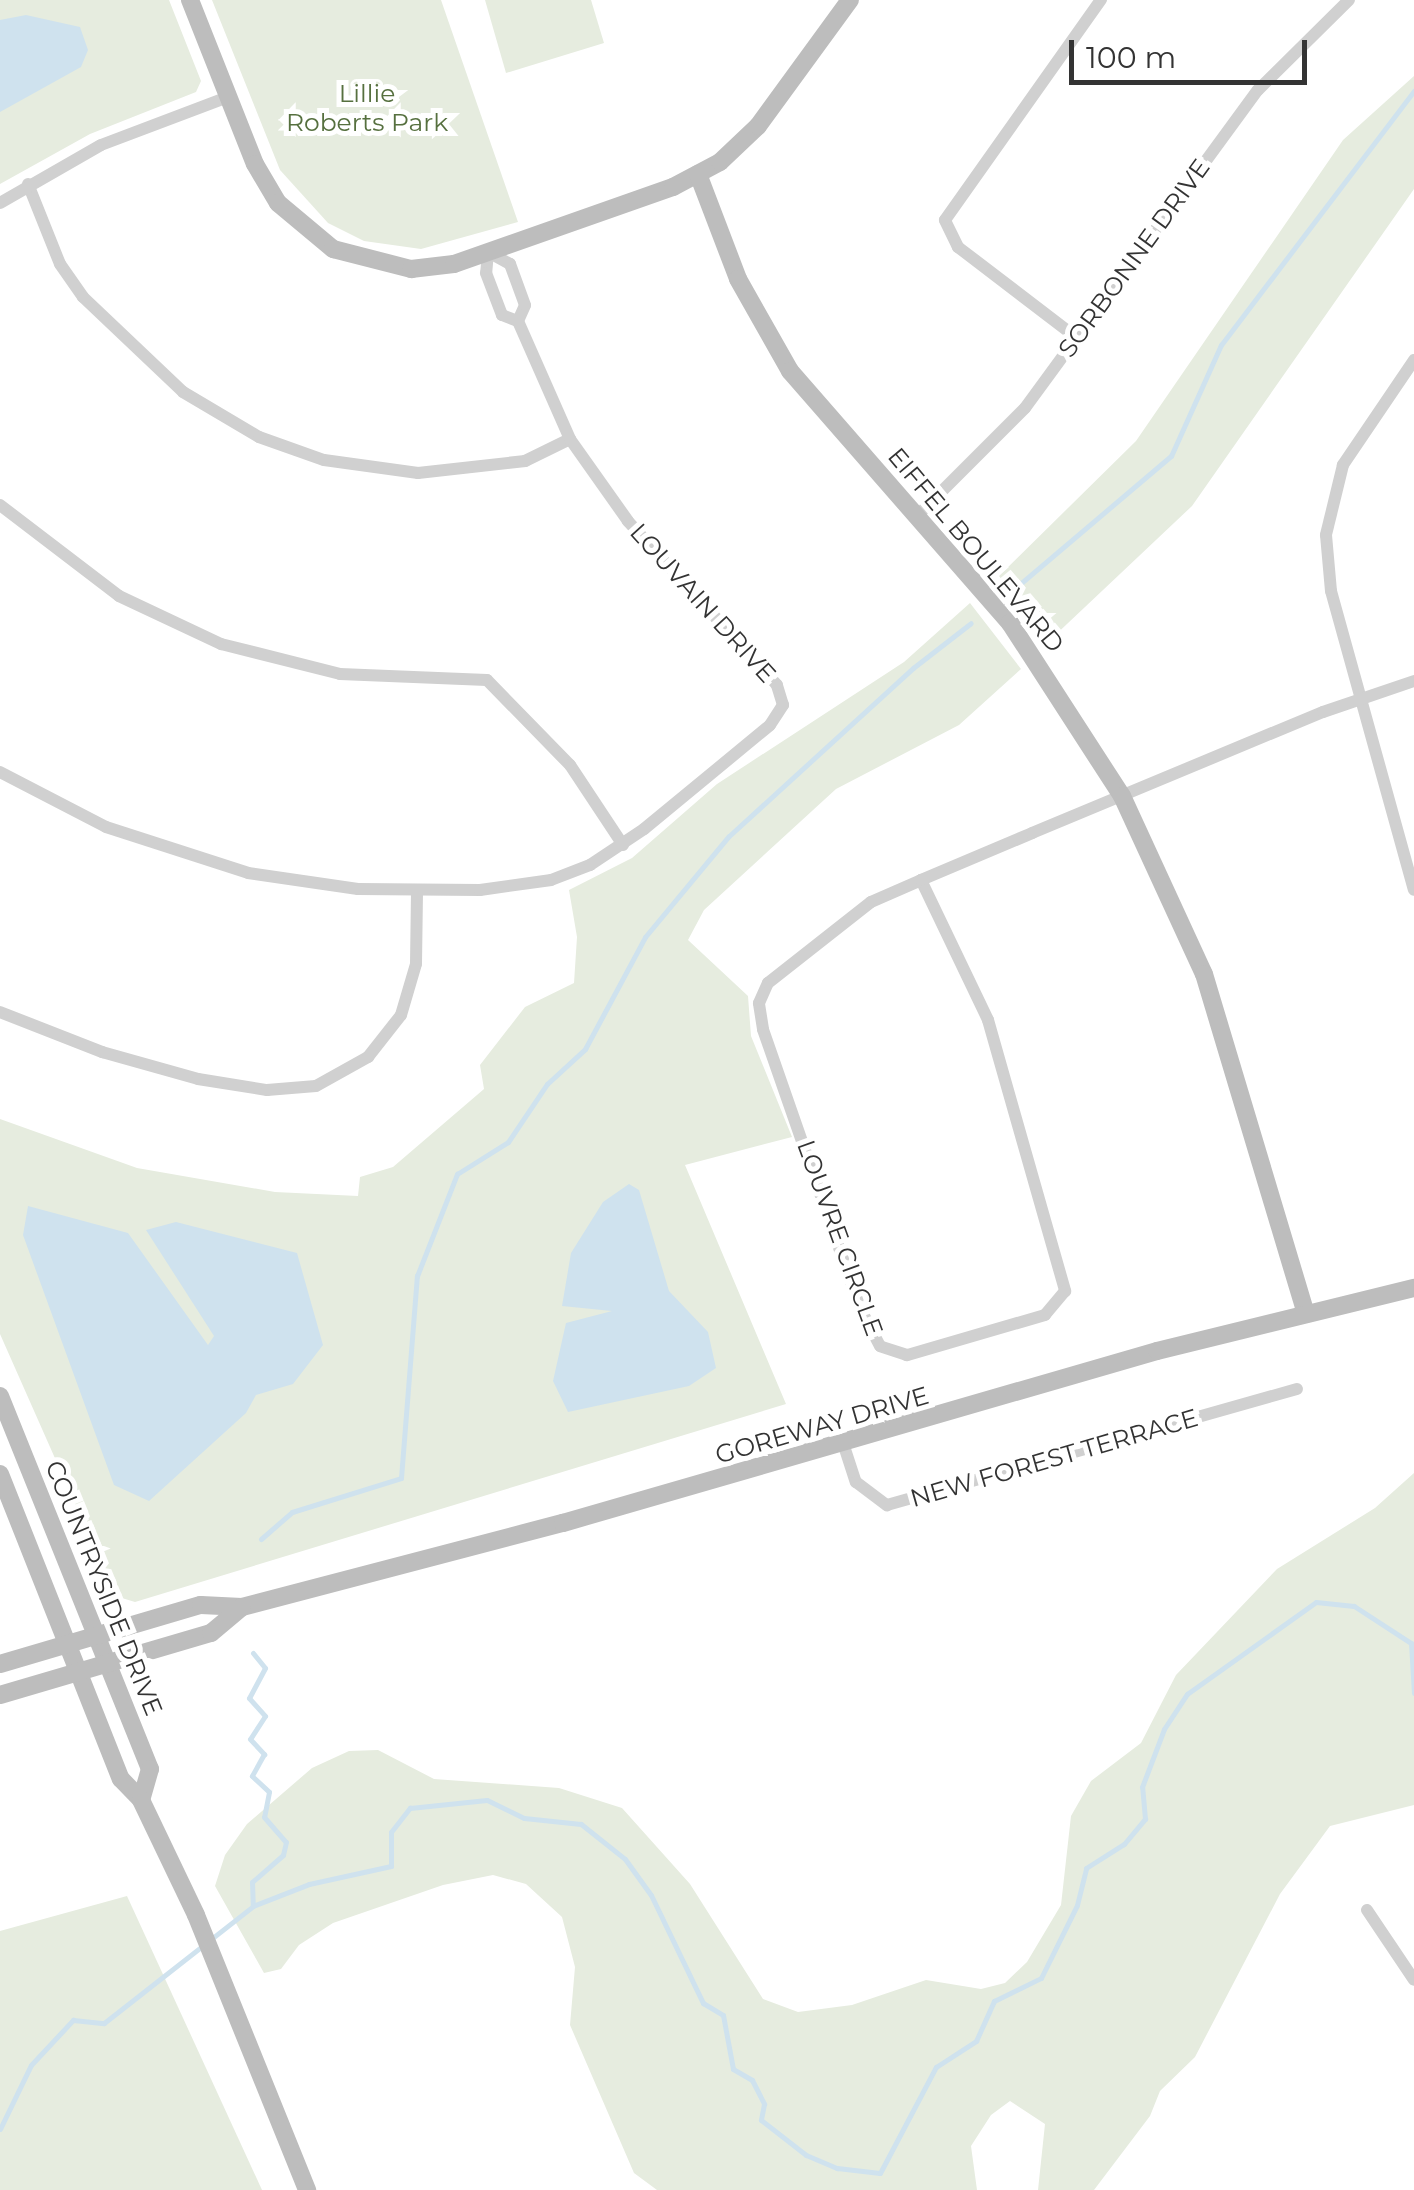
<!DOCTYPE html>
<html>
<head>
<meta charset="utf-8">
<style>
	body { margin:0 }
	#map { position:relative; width:1414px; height:2190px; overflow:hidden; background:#fff; font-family:Montserrat,sans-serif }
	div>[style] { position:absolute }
	.green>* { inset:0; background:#e6ecdf }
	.water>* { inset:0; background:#cfe2ee }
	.stream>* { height:5px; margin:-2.5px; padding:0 2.5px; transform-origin:2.5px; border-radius:2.5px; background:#cfe2ee }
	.street>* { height:12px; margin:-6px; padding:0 6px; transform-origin:6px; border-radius:6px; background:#d0d0d0 }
	.secondary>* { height:18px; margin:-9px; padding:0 9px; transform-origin:9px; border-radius:9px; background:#bdbdbd }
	span { translate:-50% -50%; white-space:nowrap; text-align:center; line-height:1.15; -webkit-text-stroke:10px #fff; paint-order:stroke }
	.park-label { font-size:25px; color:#56703f }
	.street-label { font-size:25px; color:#333 }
	.scale { position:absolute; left:1069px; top:40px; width:238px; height:45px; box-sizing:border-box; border:5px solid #333; border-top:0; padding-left:12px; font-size:30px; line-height:35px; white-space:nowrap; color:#333; -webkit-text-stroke:8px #fff; paint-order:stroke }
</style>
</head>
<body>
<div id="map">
	<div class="green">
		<div style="clip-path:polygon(0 0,169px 0,201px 81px,196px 92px,90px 134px,0 184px)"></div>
		<div style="clip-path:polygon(212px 0,441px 0,518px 222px,421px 249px,364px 241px,328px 223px,280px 170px)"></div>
		<div style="clip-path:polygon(485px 0,591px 0,604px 43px,506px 73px)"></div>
		<div style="clip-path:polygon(1414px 76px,1414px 189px,1192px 506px,1049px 641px,999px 576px,1136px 441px,1343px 140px)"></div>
		<div style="clip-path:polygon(970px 603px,1021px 669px,959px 725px,836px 789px,704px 910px,688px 940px,748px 996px,751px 1036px,792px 1137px,685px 1165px,786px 1404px,135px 1602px,102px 1592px,77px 1508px,0 1334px,0 1119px,137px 1168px,275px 1192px,358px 1196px,360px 1177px,393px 1167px,484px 1089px,480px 1065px,525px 1007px,574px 983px,577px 937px,569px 890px,632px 858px,717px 784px,904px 662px)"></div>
		<div style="clip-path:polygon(1414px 1473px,1414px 1805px,1330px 1826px,1280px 1894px,1195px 2057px,1160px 2091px,1150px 2116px,1094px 2190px,1038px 2190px,1045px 2124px,1010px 2101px,991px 2115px,971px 2146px,977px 2190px,657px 2190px,634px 2173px,570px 2025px,575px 1967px,562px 1917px,526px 1884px,493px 1875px,443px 1885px,333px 1923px,299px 1945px,281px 1969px,264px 1973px,215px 1886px,225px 1855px,247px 1824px,312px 1768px,349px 1751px,378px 1750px,434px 1779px,559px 1788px,622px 1808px,690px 1884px,763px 1999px,798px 2012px,852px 2005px,926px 1980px,981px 1989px,1005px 1983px,1027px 1962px,1061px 1905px,1071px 1816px,1091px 1781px,1141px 1743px,1176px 1675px,1277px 1569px,1375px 1508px)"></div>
		<div style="clip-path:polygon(127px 1896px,262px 2190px,0 2190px,0 1931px)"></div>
	</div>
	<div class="water">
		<div style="clip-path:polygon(26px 15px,80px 27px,88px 50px,81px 67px,0 112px,0 20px)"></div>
		<div style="clip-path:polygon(629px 1184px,639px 1190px,669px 1291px,708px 1332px,716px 1368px,689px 1386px,568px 1412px,553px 1381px,566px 1323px,612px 1311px,562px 1306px,571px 1253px,603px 1202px)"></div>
		<div style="clip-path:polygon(28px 1206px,128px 1233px,208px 1345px,214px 1336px,146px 1230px,176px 1222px,297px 1253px,323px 1345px,293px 1384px,256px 1395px,246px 1413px,149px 1501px,114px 1485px,23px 1235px)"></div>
	</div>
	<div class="stream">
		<div style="left:1014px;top:589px;width:206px;rotate:-40.3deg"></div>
		<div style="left:1171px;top:456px;width:122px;rotate:-65.8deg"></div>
		<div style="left:1221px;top:345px;width:319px;rotate:-52.8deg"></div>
		<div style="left:261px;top:1539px;width:41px;rotate:-41.1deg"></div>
		<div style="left:292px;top:1512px;width:114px;rotate:-17.3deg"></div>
		<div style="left:401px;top:1478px;width:203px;rotate:-85.5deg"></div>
		<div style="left:417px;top:1276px;width:110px;rotate:-68.6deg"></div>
		<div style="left:457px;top:1174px;width:60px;rotate:-32.1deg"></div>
		<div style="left:508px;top:1142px;width:70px;rotate:-56.1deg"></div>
		<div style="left:547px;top:1084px;width:52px;rotate:-42.6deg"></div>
		<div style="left:585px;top:1049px;width:127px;rotate:-61.8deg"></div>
		<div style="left:645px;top:937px;width:131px;rotate:-50.3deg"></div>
		<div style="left:729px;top:836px;width:249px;rotate:-42.4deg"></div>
		<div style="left:913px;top:668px;width:73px;rotate:-37.8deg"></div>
		<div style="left:253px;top:1653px;width:19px;rotate:51deg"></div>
		<div style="left:265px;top:1668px;width:34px;rotate:118deg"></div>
		<div style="left:249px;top:1698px;width:24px;rotate:48deg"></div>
		<div style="left:265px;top:1716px;width:27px;rotate:123deg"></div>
		<div style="left:250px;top:1739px;width:21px;rotate:47deg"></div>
		<div style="left:264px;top:1754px;width:25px;rotate:119deg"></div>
		<div style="left:252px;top:1776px;width:23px;rotate:43deg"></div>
		<div style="left:269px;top:1792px;width:25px;rotate:101deg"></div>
		<div style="left:264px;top:1817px;width:33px;rotate:49deg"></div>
		<div style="left:286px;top:1842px;width:13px;rotate:103deg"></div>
		<div style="left:283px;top:1855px;width:41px;rotate:138.9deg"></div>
		<div style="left:252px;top:1882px;width:24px;rotate:88deg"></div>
		<div style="left:0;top:2129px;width:71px;rotate:-64.2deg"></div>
		<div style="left:31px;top:2065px;width:62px;rotate:-47deg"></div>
		<div style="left:73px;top:2020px;width:31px;rotate:6deg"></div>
		<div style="left:104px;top:2023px;width:189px;rotate:-38.1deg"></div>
		<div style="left:253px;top:1906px;width:60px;rotate:-21.4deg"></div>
		<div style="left:309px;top:1884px;width:84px;rotate:-12.4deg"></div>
		<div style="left:391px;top:1866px;width:34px;rotate:-90deg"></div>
		<div style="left:391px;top:1832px;width:31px;rotate:-52deg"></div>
		<div style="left:410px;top:1808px;width:77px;rotate:-5.9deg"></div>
		<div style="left:487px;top:1800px;width:41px;rotate:25.9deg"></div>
		<div style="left:524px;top:1818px;width:57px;rotate:6deg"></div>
		<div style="left:581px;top:1824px;width:56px;rotate:38.5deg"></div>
		<div style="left:625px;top:1859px;width:44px;rotate:54.2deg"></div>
		<div style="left:651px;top:1895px;width:120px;rotate:64.3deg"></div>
		<div style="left:703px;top:2003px;width:23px;rotate:31deg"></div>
		<div style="left:723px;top:2015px;width:55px;rotate:79.5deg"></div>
		<div style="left:733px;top:2069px;width:22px;rotate:30deg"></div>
		<div style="left:752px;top:2080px;width:27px;rotate:63deg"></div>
		<div style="left:764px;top:2104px;width:16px;rotate:101deg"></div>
		<div style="left:761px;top:2120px;width:57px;rotate:37.9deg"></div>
		<div style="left:806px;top:2155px;width:34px;rotate:23deg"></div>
		<div style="left:837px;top:2168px;width:43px;rotate:6.6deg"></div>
		<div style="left:880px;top:2173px;width:120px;rotate:-62.2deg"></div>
		<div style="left:936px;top:2067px;width:48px;rotate:-33deg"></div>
		<div style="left:976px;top:2041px;width:44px;rotate:-65.8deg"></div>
		<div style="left:994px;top:2001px;width:52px;rotate:-26.1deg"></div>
		<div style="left:1041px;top:1978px;width:81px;rotate:-63.7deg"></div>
		<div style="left:1077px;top:1905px;width:38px;rotate:-76deg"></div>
		<div style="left:1086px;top:1868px;width:45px;rotate:-32.3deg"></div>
		<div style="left:1124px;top:1844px;width:33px;rotate:-50deg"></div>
		<div style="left:1145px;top:1819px;width:32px;rotate:-95deg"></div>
		<div style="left:1142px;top:1787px;width:62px;rotate:-69.2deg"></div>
		<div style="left:1164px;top:1729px;width:42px;rotate:-56.7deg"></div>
		<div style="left:1187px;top:1694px;width:158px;rotate:-35.5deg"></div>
		<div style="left:1316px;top:1602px;width:38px;rotate:6deg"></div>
		<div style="left:1354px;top:1606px;width:68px;rotate:33deg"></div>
		<div style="left:1411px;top:1643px;width:50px;rotate:86.6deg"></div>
	</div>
	<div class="street">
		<div style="left:28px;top:184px;width:86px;rotate:68.2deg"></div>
		<div style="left:60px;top:264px;width:40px;rotate:55.1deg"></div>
		<div style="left:83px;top:297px;width:138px;rotate:43.5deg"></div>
		<div style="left:183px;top:392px;width:88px;rotate:30.6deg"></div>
		<div style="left:259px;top:437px;width:69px;rotate:19.5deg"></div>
		<div style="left:324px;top:460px;width:95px;rotate:7.9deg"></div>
		<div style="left:418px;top:473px;width:108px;rotate:-6.4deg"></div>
		<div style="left:525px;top:461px;width:50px;rotate:-26.1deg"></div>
		<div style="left:0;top:203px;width:116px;rotate:-29.9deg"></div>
		<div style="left:101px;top:145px;width:136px;rotate:-20.7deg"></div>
		<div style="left:1077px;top:338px;width:150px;rotate:-142.6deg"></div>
		<div style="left:958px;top:247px;width:30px;rotate:-116deg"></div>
		<div style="left:945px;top:220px;width:270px;rotate:-54.7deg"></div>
		<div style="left:1414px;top:360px;width:127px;rotate:124.1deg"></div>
		<div style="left:1343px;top:465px;width:72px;rotate:103.7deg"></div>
		<div style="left:1326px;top:535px;width:56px;rotate:84.9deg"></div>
		<div style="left:1331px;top:591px;width:310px;rotate:74.5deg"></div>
		<div style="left:0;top:505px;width:150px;rotate:37.4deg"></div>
		<div style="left:119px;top:596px;width:113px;rotate:25.2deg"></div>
		<div style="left:221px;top:644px;width:123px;rotate:14.1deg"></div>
		<div style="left:340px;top:674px;width:147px;rotate:2.3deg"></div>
		<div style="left:487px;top:680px;width:119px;rotate:45.7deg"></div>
		<div style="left:570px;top:765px;width:96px;rotate:56.5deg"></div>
		<div style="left:918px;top:515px;width:151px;rotate:-45deg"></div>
		<div style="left:1025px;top:408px;width:394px;rotate:-53.8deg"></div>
		<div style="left:1258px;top:90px;width:128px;rotate:-44.7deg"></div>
		<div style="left:0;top:772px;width:119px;rotate:27.4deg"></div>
		<div style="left:106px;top:827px;width:149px;rotate:17.9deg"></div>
		<div style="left:248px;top:873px;width:111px;rotate:8.3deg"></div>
		<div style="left:358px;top:889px;width:122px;rotate:0.5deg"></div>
		<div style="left:480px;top:890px;width:72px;rotate:-8deg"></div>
		<div style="left:551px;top:880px;width:42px;rotate:-21deg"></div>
		<div style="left:590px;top:865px;width:65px;rotate:-33.7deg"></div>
		<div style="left:644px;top:829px;width:163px;rotate:-39.5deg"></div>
		<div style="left:770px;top:725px;width:24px;rotate:-57deg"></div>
		<div style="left:783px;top:705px;width:21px;rotate:-107deg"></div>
		<div style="left:777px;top:685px;width:222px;rotate:-132.3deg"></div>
		<div style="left:628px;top:521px;width:100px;rotate:-125.3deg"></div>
		<div style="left:570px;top:439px;width:129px;rotate:-113.8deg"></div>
		<div style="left:518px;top:321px;width:17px;rotate:-66deg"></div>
		<div style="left:525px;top:305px;width:44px;rotate:-110.1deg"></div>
		<div style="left:510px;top:264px;width:25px;rotate:-151deg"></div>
		<div style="left:488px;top:252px;width:21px;rotate:95deg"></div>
		<div style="left:486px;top:273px;width:45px;rotate:69.1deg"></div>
		<div style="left:502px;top:315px;width:17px;rotate:21deg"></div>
		<div style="left:921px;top:880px;width:155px;rotate:64.4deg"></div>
		<div style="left:988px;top:1020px;width:282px;rotate:74.1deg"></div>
		<div style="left:1065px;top:1291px;width:31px;rotate:130deg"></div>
		<div style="left:1045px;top:1315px;width:144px;rotate:163.8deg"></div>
		<div style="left:907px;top:1355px;width:28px;rotate:-162deg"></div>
		<div style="left:880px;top:1346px;width:43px;rotate:-117.8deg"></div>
		<div style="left:860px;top:1308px;width:295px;rotate:-109.2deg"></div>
		<div style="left:763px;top:1029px;width:26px;rotate:-99deg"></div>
		<div style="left:759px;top:1003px;width:22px;rotate:-66deg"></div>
		<div style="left:768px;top:983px;width:131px;rotate:-38.2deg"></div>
		<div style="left:871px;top:902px;width:55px;rotate:-23.7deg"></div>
		<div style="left:921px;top:880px;width:121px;rotate:-22.9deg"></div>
		<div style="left:1032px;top:833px;width:315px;rotate:-22.6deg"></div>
		<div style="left:1323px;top:712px;width:96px;rotate:-18.8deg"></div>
		<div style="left:0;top:1012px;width:110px;rotate:21.4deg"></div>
		<div style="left:102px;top:1052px;width:100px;rotate:15.7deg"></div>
		<div style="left:198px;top:1079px;width:70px;rotate:9.1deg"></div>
		<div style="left:267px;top:1090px;width:49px;rotate:-4.7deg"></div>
		<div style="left:316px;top:1086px;width:60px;rotate:-29.1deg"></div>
		<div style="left:368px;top:1057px;width:53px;rotate:-51.8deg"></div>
		<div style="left:401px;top:1015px;width:53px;rotate:-73.6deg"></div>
		<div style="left:416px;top:964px;width:71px;rotate:-89.2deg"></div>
		<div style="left:844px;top:1446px;width:38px;rotate:72deg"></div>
		<div style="left:856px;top:1482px;width:39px;rotate:37deg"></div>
		<div style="left:887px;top:1505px;width:426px;rotate:-15.8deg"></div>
		<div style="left:1367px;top:1910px;width:84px;rotate:56.1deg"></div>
	</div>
	<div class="secondary">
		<div style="left:190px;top:0;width:176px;rotate:68.4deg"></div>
		<div style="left:255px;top:164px;width:45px;rotate:59.5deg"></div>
		<div style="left:278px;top:203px;width:72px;rotate:39.9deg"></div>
		<div style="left:333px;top:249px;width:81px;rotate:14.4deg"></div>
		<div style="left:411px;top:269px;width:43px;rotate:-6.6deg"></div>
		<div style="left:454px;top:264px;width:232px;rotate:-19.4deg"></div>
		<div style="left:673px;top:187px;width:53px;rotate:-28deg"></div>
		<div style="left:720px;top:162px;width:52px;rotate:-43.5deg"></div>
		<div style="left:758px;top:126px;width:156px;rotate:-53.9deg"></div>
		<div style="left:698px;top:174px;width:112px;rotate:69.1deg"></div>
		<div style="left:738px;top:279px;width:106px;rotate:60.5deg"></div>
		<div style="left:790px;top:371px;width:335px;rotate:48.9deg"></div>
		<div style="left:1010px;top:623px;width:206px;rotate:57.1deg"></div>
		<div style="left:1122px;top:796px;width:196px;rotate:65.3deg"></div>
		<div style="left:1204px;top:974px;width:355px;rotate:73.3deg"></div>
		<div style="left:0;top:1396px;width:402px;rotate:68.1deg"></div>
		<div style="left:150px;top:1769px;width:32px;rotate:106deg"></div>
		<div style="left:0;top:1474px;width:328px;rotate:68.4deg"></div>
		<div style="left:121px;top:1779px;width:29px;rotate:46deg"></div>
		<div style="left:141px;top:1800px;width:127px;rotate:64.4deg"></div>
		<div style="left:196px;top:1915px;width:297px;rotate:68deg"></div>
		<div style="left:0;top:1664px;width:209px;rotate:-16.4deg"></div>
		<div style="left:201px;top:1605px;width:41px;rotate:2.8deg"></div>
		<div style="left:242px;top:1607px;width:332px;rotate:-14.7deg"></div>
		<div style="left:563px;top:1523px;width:618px;rotate:-16.15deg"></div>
		<div style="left:1157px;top:1351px;width:265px;rotate:-13.8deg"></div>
		<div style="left:0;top:1695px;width:220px;rotate:-16.4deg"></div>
		<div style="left:211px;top:1633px;width:40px;rotate:-40deg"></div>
	</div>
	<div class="park-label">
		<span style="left:367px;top:108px">Lillie<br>Roberts Park</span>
	</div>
	<div class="street-label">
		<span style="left:1134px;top:258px;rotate:-54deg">SORBONNE DRIVE</span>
		<span style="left:976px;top:550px;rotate:50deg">EIFFEL BOULEVARD</span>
		<span style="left:703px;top:603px;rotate:48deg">LOUVAIN DRIVE</span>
		<span style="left:840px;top:1238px;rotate:70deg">LOUVRE CIRCLE</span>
		<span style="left:822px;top:1425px;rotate:-16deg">GOREWAY DRIVE</span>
		<span style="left:1054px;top:1458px;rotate:-16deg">NEW FOREST TERRACE</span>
		<span style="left:104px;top:1588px;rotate:68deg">COUNTRYSIDE DRIVE</span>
	</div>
	<div class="scale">100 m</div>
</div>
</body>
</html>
